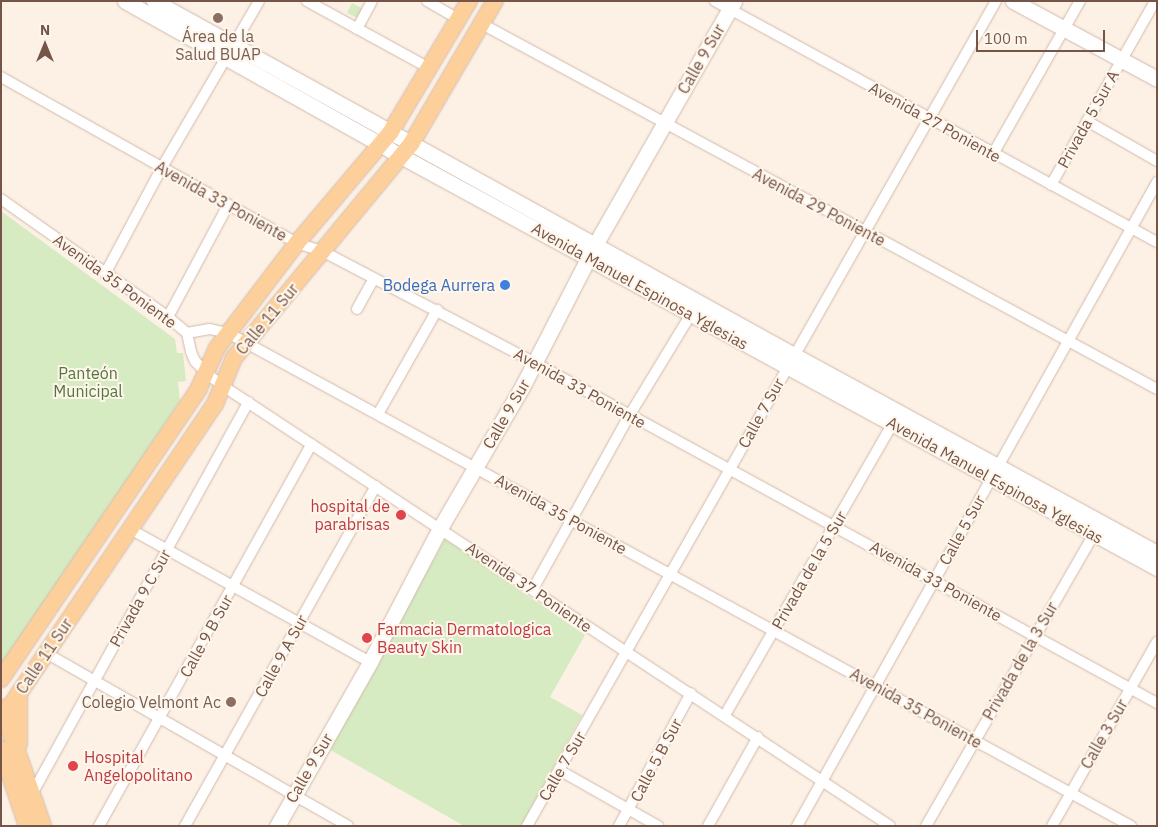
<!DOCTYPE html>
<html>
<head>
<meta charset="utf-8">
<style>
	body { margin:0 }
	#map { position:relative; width:1158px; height:827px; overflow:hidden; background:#fdf1e5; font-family:"IBM Plex Sans",sans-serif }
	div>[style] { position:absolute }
	.green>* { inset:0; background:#d6ebc2; transform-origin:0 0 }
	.roads { filter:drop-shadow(0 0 1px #d1baad) drop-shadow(0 0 1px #d1baad) }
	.street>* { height:10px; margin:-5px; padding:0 5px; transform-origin:5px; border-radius:5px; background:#fff }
	.secondary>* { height:15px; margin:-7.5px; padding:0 7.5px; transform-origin:7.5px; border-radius:7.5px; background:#fff }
	.primary>* { height:16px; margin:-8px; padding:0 8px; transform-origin:8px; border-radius:8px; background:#fdd09b }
	.dots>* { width:14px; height:14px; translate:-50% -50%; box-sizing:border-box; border:2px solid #fff6eb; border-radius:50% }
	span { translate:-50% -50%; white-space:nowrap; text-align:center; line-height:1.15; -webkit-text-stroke:4px #fff6eb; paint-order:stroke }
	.education-label { font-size:16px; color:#785e54 }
	.right { translate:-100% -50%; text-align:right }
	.street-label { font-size:16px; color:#765549 }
	.shop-label { font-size:16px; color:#366cbe }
	.park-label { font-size:16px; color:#53773e }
	.health-label { font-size:16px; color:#be3a42 }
	.left { translate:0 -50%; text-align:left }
	.frame { position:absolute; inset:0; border:2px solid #765549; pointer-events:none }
	.north { position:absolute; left:20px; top:20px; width:50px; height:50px; -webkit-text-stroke:4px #fff6eb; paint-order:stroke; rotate:0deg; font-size:14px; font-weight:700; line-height:20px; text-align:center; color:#765549 }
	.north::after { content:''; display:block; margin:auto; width:18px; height:22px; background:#765549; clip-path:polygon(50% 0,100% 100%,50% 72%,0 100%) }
	.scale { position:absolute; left:976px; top:30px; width:129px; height:22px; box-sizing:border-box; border:2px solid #765549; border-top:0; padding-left:6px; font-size:15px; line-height:18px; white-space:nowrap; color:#765549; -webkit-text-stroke:4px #fff6eb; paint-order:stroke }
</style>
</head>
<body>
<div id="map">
	<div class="green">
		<div style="left:352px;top:3px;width:15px;height:11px;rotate:28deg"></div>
		<div style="clip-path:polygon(1px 211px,175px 339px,177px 353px,183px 353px,186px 381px,178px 382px,180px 401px,1px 666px)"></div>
		<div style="clip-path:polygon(445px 539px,585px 635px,550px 697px,582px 715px,521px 826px,464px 826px,327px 748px)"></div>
	</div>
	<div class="roads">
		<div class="street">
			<div style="left:307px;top:1px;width:139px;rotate:28.8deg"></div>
			<div style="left:427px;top:1px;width:36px;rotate:30deg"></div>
			<div style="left:715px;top:1px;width:503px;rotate:28.6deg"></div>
			<div style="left:482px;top:24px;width:767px;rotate:28.4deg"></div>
			<div style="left:357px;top:29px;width:32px;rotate:-62deg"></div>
			<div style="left:1px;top:77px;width:339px;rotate:29.3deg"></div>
			<div style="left:297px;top:243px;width:28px;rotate:18deg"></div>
			<div style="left:324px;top:252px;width:238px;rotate:27.7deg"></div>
			<div style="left:535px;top:363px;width:709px;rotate:28.66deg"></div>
			<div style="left:1087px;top:121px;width:81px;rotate:29.7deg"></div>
			<div style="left:993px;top:154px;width:176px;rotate:-60.4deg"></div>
			<div style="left:1051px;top:185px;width:211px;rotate:-60.5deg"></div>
			<div style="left:1px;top:199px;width:204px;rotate:35.2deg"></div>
			<div style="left:168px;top:317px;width:25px;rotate:40deg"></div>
			<div style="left:105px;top:274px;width:119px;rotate:-61.9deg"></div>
			<div style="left:161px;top:169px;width:194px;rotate:-59.7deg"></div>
			<div style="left:357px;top:309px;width:35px;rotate:-61deg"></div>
			<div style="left:168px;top:317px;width:127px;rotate:-61.8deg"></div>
			<div style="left:187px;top:333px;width:23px;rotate:-10deg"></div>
			<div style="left:210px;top:329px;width:18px;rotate:13deg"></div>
			<div style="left:228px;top:333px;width:1029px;rotate:28.63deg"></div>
			<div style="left:187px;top:333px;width:19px;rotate:78deg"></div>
			<div style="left:191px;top:352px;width:10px;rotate:66deg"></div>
			<div style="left:195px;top:361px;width:16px;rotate:47deg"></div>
			<div style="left:206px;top:373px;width:21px;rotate:37deg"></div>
			<div style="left:223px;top:386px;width:799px;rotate:33.41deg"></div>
			<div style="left:378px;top:414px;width:120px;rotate:-60.4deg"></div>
			<div style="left:130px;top:529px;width:274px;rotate:29deg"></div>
			<div style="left:533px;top:589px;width:198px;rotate:-61deg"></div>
			<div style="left:629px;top:416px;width:119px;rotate:-58.7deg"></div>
			<div style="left:46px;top:653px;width:348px;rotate:29.8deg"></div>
			<div style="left:725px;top:715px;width:336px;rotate:-60.1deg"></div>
			<div style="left:559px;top:770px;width:114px;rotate:29.5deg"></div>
			<div style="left:32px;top:794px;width:448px;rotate:-61.1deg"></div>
			<div style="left:99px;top:826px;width:437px;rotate:-60.9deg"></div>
			<div style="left:185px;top:826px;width:390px;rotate:-60.7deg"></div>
			<div style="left:527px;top:826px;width:949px;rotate:-60.38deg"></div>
			<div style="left:619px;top:826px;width:151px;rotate:-61.6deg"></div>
			<div style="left:708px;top:826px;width:102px;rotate:-60.7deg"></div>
			<div style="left:797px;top:826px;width:738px;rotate:-60.79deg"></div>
			<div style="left:926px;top:826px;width:341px;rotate:-60.1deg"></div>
			<div style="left:1052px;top:826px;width:212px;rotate:-60.3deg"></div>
		</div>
		<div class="secondary">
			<div style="left:125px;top:1px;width:304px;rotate:29.3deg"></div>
			<div style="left:390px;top:150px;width:874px;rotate:28.59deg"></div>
			<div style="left:154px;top:1px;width:727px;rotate:28.96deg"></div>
			<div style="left:790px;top:353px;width:418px;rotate:28.6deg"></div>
			<div style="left:1013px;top:1px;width:164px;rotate:28.4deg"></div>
			<div style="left:277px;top:826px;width:189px;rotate:-60.4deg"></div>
			<div style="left:370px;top:662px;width:151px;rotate:-62.4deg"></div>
			<div style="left:440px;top:528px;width:161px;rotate:-59.8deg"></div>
			<div style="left:521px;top:389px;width:162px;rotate:-62.8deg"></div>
			<div style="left:595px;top:245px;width:281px;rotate:-60.3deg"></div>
		</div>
		<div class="primary">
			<div style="left:1px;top:679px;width:350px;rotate:-55.7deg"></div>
			<div style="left:198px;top:390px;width:46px;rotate:-65.7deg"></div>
			<div style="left:217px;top:348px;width:132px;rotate:-52.7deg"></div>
			<div style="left:297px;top:243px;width:144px;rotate:-49.8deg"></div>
			<div style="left:390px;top:133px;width:154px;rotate:-59.1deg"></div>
			<div style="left:19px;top:693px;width:51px;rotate:90deg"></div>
			<div style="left:2px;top:708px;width:125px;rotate:70.8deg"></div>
			<div style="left:1px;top:720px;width:382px;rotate:-55.9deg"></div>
			<div style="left:215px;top:404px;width:50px;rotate:-67.6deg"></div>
			<div style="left:234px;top:358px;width:278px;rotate:-50.4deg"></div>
			<div style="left:411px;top:144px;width:166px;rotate:-59.6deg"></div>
			<div style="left:1px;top:749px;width:81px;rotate:71.3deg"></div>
		</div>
	</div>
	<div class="dots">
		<div style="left:218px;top:18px;background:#8d6e63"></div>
		<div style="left:505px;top:285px;background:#3f7fe0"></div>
		<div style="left:401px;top:515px;background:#e0444e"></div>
		<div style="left:367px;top:638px;background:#e0444e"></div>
		<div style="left:231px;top:702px;background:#8d6e63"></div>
		<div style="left:73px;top:766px;background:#e0444e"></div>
	</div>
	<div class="education-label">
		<span style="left:218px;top:45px">Área de la<br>Salud BUAP</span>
		<span class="right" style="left:221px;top:702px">Colegio Velmont Ac</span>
	</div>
	<div class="street-label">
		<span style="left:701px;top:59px;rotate:-60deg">Calle 9 Sur</span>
		<span style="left:1088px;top:119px;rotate:-61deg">Privada 5 Sur A</span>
		<span style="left:935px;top:122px;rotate:29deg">Avenida 27 Poniente</span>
		<span style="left:221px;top:201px;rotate:29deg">Avenida 33 Poniente</span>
		<span style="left:819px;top:207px;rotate:28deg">Avenida 29 Poniente</span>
		<span style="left:115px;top:281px;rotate:36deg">Avenida 35 Poniente</span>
		<span style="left:640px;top:286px;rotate:29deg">Avenida Manuel Espinosa Yglesias</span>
		<span style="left:267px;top:319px;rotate:-50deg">Calle 11 Sur</span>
		<span style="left:580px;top:388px;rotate:29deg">Avenida 33 Poniente</span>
		<span style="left:761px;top:413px;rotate:-61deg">Calle 7 Sur</span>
		<span style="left:506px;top:414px;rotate:-60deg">Calle 9 Sur</span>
		<span style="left:995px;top:480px;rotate:29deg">Avenida Manuel Espinosa Yglesias</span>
		<span style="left:561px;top:514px;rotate:29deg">Avenida 35 Poniente</span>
		<span style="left:962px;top:530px;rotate:-61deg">Calle 5 Sur</span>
		<span style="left:809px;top:570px;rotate:-60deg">Privada de la 5 Sur</span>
		<span style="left:936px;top:581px;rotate:29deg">Avenida 33 Poniente</span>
		<span style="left:529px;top:587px;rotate:34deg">Avenida 37 Poniente</span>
		<span style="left:140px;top:598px;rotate:-61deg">Privada 9 C Sur</span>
		<span style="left:206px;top:636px;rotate:-61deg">Calle 9 B Sur</span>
		<span style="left:44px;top:656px;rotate:-56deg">Calle 11 Sur</span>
		<span style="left:281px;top:656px;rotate:-61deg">Calle 9 A Sur</span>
		<span style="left:1020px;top:661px;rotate:-60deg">Privada de la 3 Sur</span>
		<span style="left:916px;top:708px;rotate:29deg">Avenida 35 Poniente</span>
		<span style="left:1104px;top:734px;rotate:-60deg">Calle 3 Sur</span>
		<span style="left:656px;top:760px;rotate:-62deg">Calle 5 B Sur</span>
		<span style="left:562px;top:766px;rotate:-60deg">Calle 7 Sur</span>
		<span style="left:309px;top:768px;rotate:-60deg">Calle 9 Sur</span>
	</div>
	<div class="shop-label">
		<span class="right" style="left:495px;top:285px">Bodega Aurrera</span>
	</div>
	<div class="park-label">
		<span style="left:88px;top:382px">Panteón<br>Municipal</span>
	</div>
	<div class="health-label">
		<span class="right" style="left:390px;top:515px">hospital de<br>parabrisas</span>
		<span class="left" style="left:377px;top:638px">Farmacia Dermatologica<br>Beauty Skin</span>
		<span class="left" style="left:84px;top:766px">Hospital<br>Angelopolitano</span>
	</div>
	<div class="frame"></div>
	<div class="north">N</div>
	<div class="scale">100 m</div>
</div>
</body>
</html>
